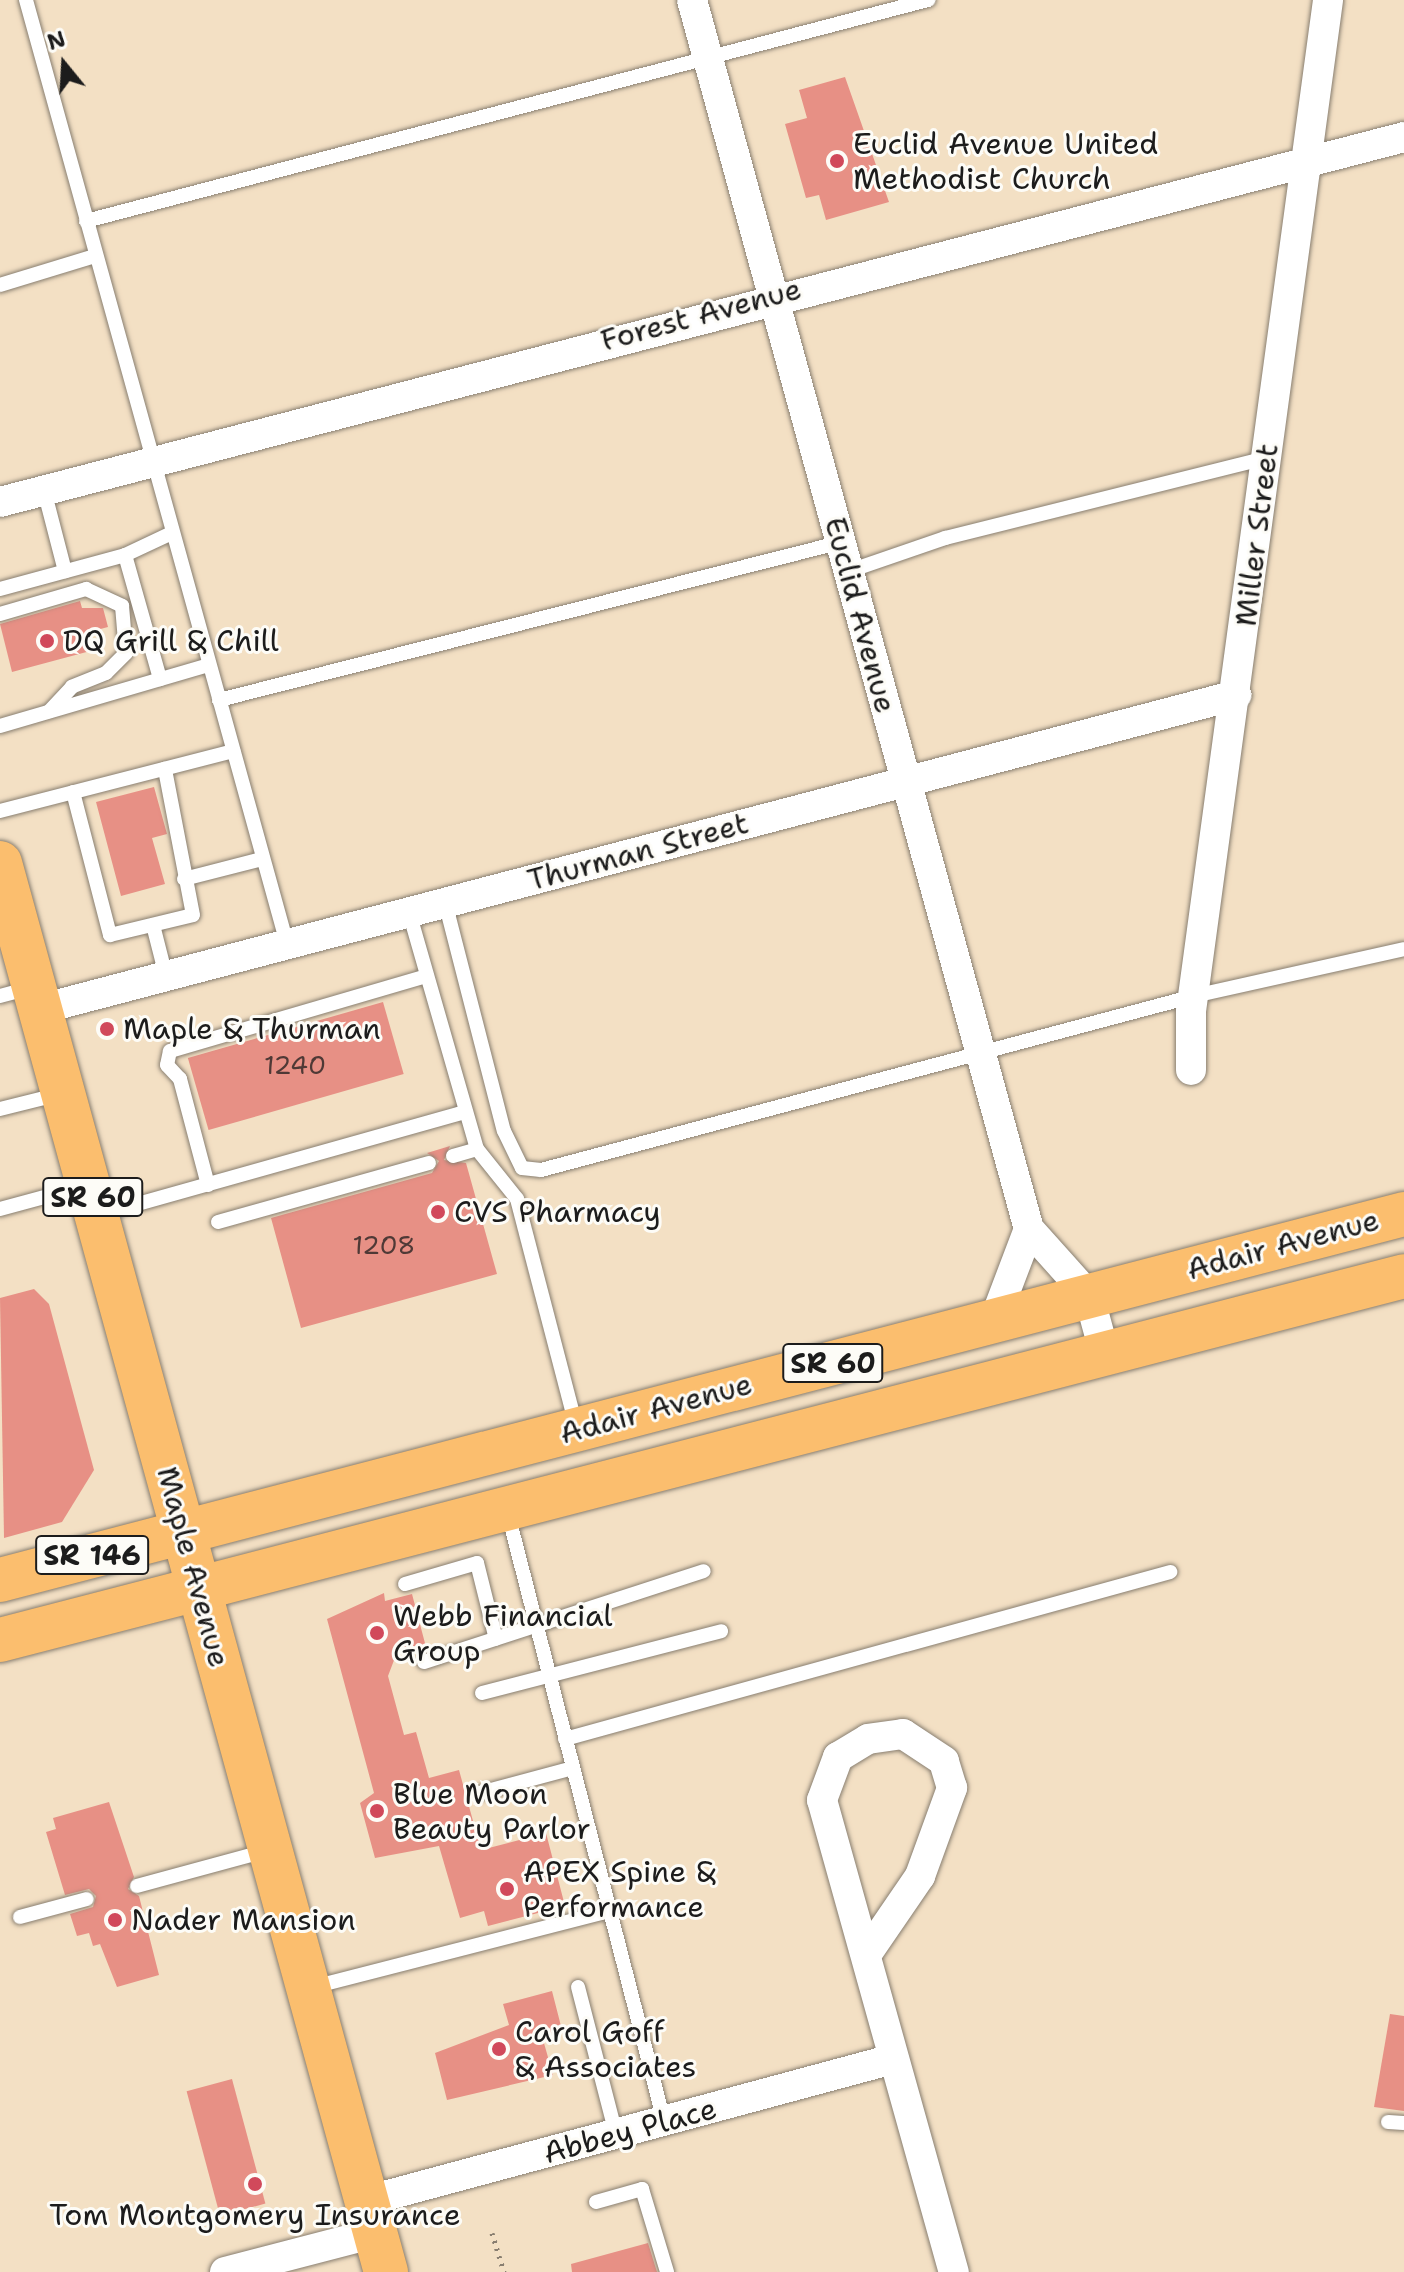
<!DOCTYPE html>
<html>
<head>
<meta charset="utf-8">
<style>
	body { margin:0 }
	#map { position:relative; width:1404px; height:2272px; overflow:hidden; background:#f3e0c4; font-family:"Shantell Sans",sans-serif }
	div>[style] { position:absolute }
	.building>* { inset:0; background:#e79085; transform-origin:0 0 }
	.path>* { height:5px; margin-top:-2.5px; transform-origin:0; background:repeating-linear-gradient(90deg,#887e70 0 2px,transparent 0 8px) }
	.roads { filter:drop-shadow(0 0 2px #887e70) drop-shadow(0 0 2px #887e70) }
	.lane>* { height:14px; margin:-7px; padding:0 7px; transform-origin:7px; border-radius:7px; background:#fff }
	.street>* { height:30px; margin:-15px; padding:0 15px; transform-origin:15px; border-radius:15px; background:#fff }
	.primary>* { height:44px; margin:-22px; padding:0 22px; transform-origin:22px; border-radius:22px; background:#fbbe6e }
	.dots>* { width:22px; height:22px; translate:-50% -50%; box-sizing:border-box; border:4px solid #fdfcf7; border-radius:50% }
	span { translate:-50% -50%; white-space:nowrap; text-align:center; line-height:1.15; -webkit-text-stroke:6px #fdfcf7; paint-order:stroke }
	.number-label { font-size:26px; color:#4f3936 }
	.number-label span { -webkit-text-stroke-width:0 }
	.shield-label span { padding:2px 6px; background:#fdfcf7; border:2px solid; border-radius:6px; -webkit-text-stroke-width:0 }
	.shield-label { font-size:28px; color:#1c1c1c; font-weight:700 }
	.poi-label { font-size:30px; color:#1c1c1c }
	.left { translate:0 -50%; text-align:left }
	.street-label { font-size:30px; color:#1c1c1c }
	.north { position:absolute; left:24px; top:24px; width:80px; height:80px; -webkit-text-stroke:6px #fdfcf7; paint-order:stroke; rotate:342deg; font-size:22px; font-weight:700; line-height:32px; text-align:center; color:#1c1c1c }
	.north::after { content:''; display:block; margin:auto; width:28px; height:36px; background:#1c1c1c; clip-path:polygon(50% 0,100% 100%,50% 72%,0 100%) }
</style>
</head>
<body>
<div id="map">
	<div class="building">
		<div style="clip-path:polygon(845px 77px,889px 202px,826px 220px,819px 195px,806px 198px,785px 124px,807px 118px,799px 90px)"></div>
		<div style="clip-path:polygon(80px 601px,82px 608px,103px 608px,108px 627px,89px 632px,94px 650px,12px 672px,0 624px)"></div>
		<div style="clip-path:polygon(154px 787px,167px 834px,152px 838px,165px 884px,121px 896px,96px 802px)"></div>
		<div style="left:383px;top:1002px;width:75px;height:203px;rotate:74deg"></div>
		<div style="clip-path:polygon(450px 1146px,444px 1160px,466px 1163px,497px 1274px,301px 1328px,271px 1218px,432px 1173px,439px 1161px,427px 1153px)"></div>
		<div style="clip-path:polygon(34px 1289px,49px 1304px,94px 1470px,62px 1522px,4px 1538px,0 1298px)"></div>
		<div style="clip-path:polygon(384px 1593px,385px 1601px,412px 1594px,426px 1647px,396px 1655px,388px 1676px,404px 1735px,416px 1732px,429px 1778px,459px 1770px,481px 1850px,546px 1833px,565px 1906px,488px 1926px,484px 1911px,460px 1918px,439px 1846px,375px 1858px,360px 1803px,374px 1793px,327px 1619px)"></div>
		<div style="clip-path:polygon(109px 1802px,134px 1877px,128px 1889px,139px 1896px,159px 1975px,117px 1987px,100px 1944px,93px 1946px,89px 1933px,77px 1936px,70px 1914px,93px 1907px,96px 1896px,89px 1889px,65px 1895px,46px 1832px,56px 1829px,53px 1818px)"></div>
		<div style="clip-path:polygon(552px 1991px,562px 2030px,542px 2036px,553px 2075px,447px 2100px,435px 2053px,509px 2025px,503px 2004px)"></div>
		<div style="clip-path:polygon(1390px 2014px,1404px 2016px,1404px 2111px,1374px 2107px)"></div>
		<div style="left:232px;top:2079px;width:129px;height:47px;rotate:75deg"></div>
		<div style="clip-path:polygon(648px 2243px,657px 2272px,572px 2272px,571px 2264px)"></div>
	</div>
	<div class="path">
		<div style="left:492px;top:2233px;width:41px;rotate:72.9deg"></div>
	</div>
	<div class="roads">
		<div class="lane">
			<div style="left:26px;top:0;width:979px;rotate:74.54deg"></div>
			<div style="left:86px;top:221px;width:871px;rotate:-14.71deg"></div>
			<div style="left:0;top:285px;width:99px;rotate:-17deg"></div>
			<div style="left:44px;top:490px;width:84px;rotate:75.5deg"></div>
			<div style="left:125px;top:555px;width:129px;rotate:74.2deg"></div>
			<div style="left:849px;top:571px;width:102px;rotate:-19deg"></div>
			<div style="left:945px;top:538px;width:330px;rotate:-14deg"></div>
			<div style="left:0;top:589px;width:130px;rotate:-15.2deg"></div>
			<div style="left:125px;top:555px;width:52px;rotate:-25.1deg"></div>
			<div style="left:0;top:614px;width:90px;rotate:-16.2deg"></div>
			<div style="left:86px;top:589px;width:40px;rotate:25deg"></div>
			<div style="left:122px;top:606px;width:47px;rotate:85.1deg"></div>
			<div style="left:126px;top:653px;width:28px;rotate:135deg"></div>
			<div style="left:106px;top:673px;width:37px;rotate:158deg"></div>
			<div style="left:72px;top:687px;width:33px;rotate:133deg"></div>
			<div style="left:219px;top:700px;width:643px;rotate:-14.23deg"></div>
			<div style="left:0;top:726px;width:217px;rotate:-16.3deg"></div>
			<div style="left:73px;top:792px;width:148px;rotate:75.5deg"></div>
			<div style="left:110px;top:935px;width:85px;rotate:-13.5deg"></div>
			<div style="left:193px;top:915px;width:149px;rotate:-100.9deg"></div>
			<div style="left:0;top:811px;width:241px;rotate:-14.4deg"></div>
			<div style="left:184px;top:879px;width:81px;rotate:-14.4deg"></div>
			<div style="left:445px;top:902px;width:236px;rotate:75.6deg"></div>
			<div style="left:504px;top:1131px;width:41px;rotate:64.1deg"></div>
			<div style="left:522px;top:1168px;width:19px;rotate:6deg"></div>
			<div style="left:541px;top:1170px;width:676px;rotate:-14.92deg"></div>
			<div style="left:1194px;top:996px;width:215px;rotate:-12.6deg"></div>
			<div style="left:409px;top:912px;width:247px;rotate:74deg"></div>
			<div style="left:477px;top:1149px;width:64px;rotate:51.3deg"></div>
			<div style="left:517px;top:1199px;width:235px;rotate:75.4deg"></div>
			<div style="left:153px;top:925px;width:53px;rotate:75.7deg"></div>
			<div style="left:0;top:996px;width:31px;rotate:-15deg"></div>
			<div style="left:0;top:1109px;width:62px;rotate:-14deg"></div>
			<div style="left:453px;top:1156px;width:25px;rotate:-16deg"></div>
			<div style="left:208px;top:1185px;width:110px;rotate:-104.8deg"></div>
			<div style="left:180px;top:1079px;width:19px;rotate:-133deg"></div>
			<div style="left:167px;top:1065px;width:14px;rotate:-78deg"></div>
			<div style="left:170px;top:1051px;width:267px;rotate:-16.3deg"></div>
			<div style="left:0;top:1209px;width:88px;rotate:-15.1deg"></div>
			<div style="left:102px;top:1214px;width:377px;rotate:-15.7deg"></div>
			<div style="left:218px;top:1222px;width:219px;rotate:-15.6deg"></div>
			<div style="left:508px;top:1514px;width:627px;rotate:75.59deg"></div>
			<div style="left:405px;top:1584px;width:75px;rotate:-16.3deg"></div>
			<div style="left:477px;top:1563px;width:78px;rotate:76deg"></div>
			<div style="left:424px;top:1662px;width:294px;rotate:-18deg"></div>
			<div style="left:482px;top:1693px;width:247px;rotate:-14.5deg"></div>
			<div style="left:565px;top:1739px;width:628px;rotate:-15.43deg"></div>
			<div style="left:480px;top:1793px;width:96px;rotate:-15deg"></div>
			<div style="left:137px;top:1886px;width:134px;rotate:-15.2deg"></div>
			<div style="left:20px;top:1917px;width:69px;rotate:-15deg"></div>
			<div style="left:313px;top:1987px;width:306px;rotate:-14.4deg"></div>
			<div style="left:578px;top:1987px;width:152px;rotate:75.5deg"></div>
			<div style="left:1388px;top:2122px;width:16px;rotate:4deg"></div>
			<div style="left:596px;top:2202px;width:48px;rotate:-15.8deg"></div>
			<div style="left:642px;top:2189px;width:87px;rotate:73.2deg"></div>
		</div>
		<div class="street">
			<div style="left:692px;top:0;width:1274px;rotate:74.67deg"></div>
			<div style="left:1029px;top:1229px;width:90px;rotate:48.2deg"></div>
			<div style="left:1089px;top:1296px;width:61px;rotate:74.8deg"></div>
			<div style="left:0;top:502px;width:1451px;rotate:-14.57deg"></div>
			<div style="left:41px;top:1009px;width:1236px;rotate:-14.72deg"></div>
			<div style="left:1191px;top:1070px;width:59px;rotate:-90deg"></div>
			<div style="left:1191px;top:1011px;width:1020px;rotate:-82.28deg"></div>
			<div style="left:994px;top:1321px;width:98px;rotate:-69.2deg"></div>
			<div style="left:866px;top:1955px;width:96px;rotate:-55.6deg"></div>
			<div style="left:920px;top:1876px;width:94px;rotate:-70deg"></div>
			<div style="left:952px;top:1788px;width:28px;rotate:-107deg"></div>
			<div style="left:944px;top:1761px;width:49px;rotate:-146.6deg"></div>
			<div style="left:903px;top:1734px;width:35px;rotate:172deg"></div>
			<div style="left:868px;top:1739px;width:35px;rotate:149deg"></div>
			<div style="left:838px;top:1757px;width:46px;rotate:110.4deg"></div>
			<div style="left:822px;top:1800px;width:490px;rotate:74.4deg"></div>
			<div style="left:366px;top:2201px;width:546px;rotate:-15.08deg"></div>
			<div style="left:225px;top:2272px;width:155px;rotate:-14.6deg"></div>
		</div>
		<div class="primary">
			<div style="left:0;top:863px;width:1461px;rotate:74.68deg"></div>
			<div style="left:0;top:1580px;width:1451px;rotate:-14.61deg"></div>
			<div style="left:0;top:1640px;width:1450px;rotate:-14.53deg"></div>
		</div>
	</div>
	<div class="dots">
		<div style="left:837px;top:161px;background:#d1495b"></div>
		<div style="left:47px;top:641px;background:#d1495b"></div>
		<div style="left:107px;top:1029px;background:#d1495b"></div>
		<div style="left:438px;top:1212px;background:#d1495b"></div>
		<div style="left:377px;top:1633px;background:#d1495b"></div>
		<div style="left:377px;top:1811px;background:#d1495b"></div>
		<div style="left:507px;top:1889px;background:#d1495b"></div>
		<div style="left:115px;top:1920px;background:#d1495b"></div>
		<div style="left:499px;top:2049px;background:#d1495b"></div>
		<div style="left:255px;top:2184px;background:#d1495b"></div>
	</div>
	<div class="number-label">
		<span style="left:295px;top:1065px">1240</span>
		<span style="left:384px;top:1245px">1208</span>
	</div>
	<div class="shield-label">
		<span style="left:93px;top:1197px">SR 60</span>
		<span style="left:833px;top:1363px">SR 60</span>
		<span style="left:92px;top:1555px">SR 146</span>
	</div>
	<div class="poi-label">
		<span class="left" style="left:853px;top:161px">Euclid Avenue United<br>Methodist Church</span>
		<span class="left" style="left:63px;top:641px">DQ Grill &amp; Chill</span>
		<span class="left" style="left:123px;top:1029px">Maple &amp; Thurman</span>
		<span class="left" style="left:454px;top:1212px">CVS Pharmacy</span>
		<span class="left" style="left:393px;top:1633px">Webb Financial<br>Group</span>
		<span class="left" style="left:393px;top:1811px">Blue Moon<br>Beauty Parlor</span>
		<span class="left" style="left:523px;top:1889px">APEX Spine &amp;<br>Performance</span>
		<span class="left" style="left:131px;top:1920px">Nader Mansion</span>
		<span class="left" style="left:515px;top:2049px">Carol Goff<br>&amp; Associates</span>
		<span style="left:255px;top:2215px">Tom Montgomery Insurance</span>
	</div>
	<div class="street-label">
		<span style="left:701px;top:315px;rotate:-15deg">Forest Avenue</span>
		<span style="left:1257px;top:535px;rotate:-83deg">Miller Street</span>
		<span style="left:860px;top:615px;rotate:75deg">Euclid Avenue</span>
		<span style="left:638px;top:852px;rotate:-15deg">Thurman Street</span>
		<span style="left:1283px;top:1245px;rotate:-15deg">Adair Avenue</span>
		<span style="left:656px;top:1409px;rotate:-15deg">Adair Avenue</span>
		<span style="left:193px;top:1567px;rotate:75deg">Maple Avenue</span>
		<span style="left:630px;top:2131px;rotate:-15deg">Abbey Place</span>
	</div>
	<div class="north">N</div>
</div>
</body>
</html>
